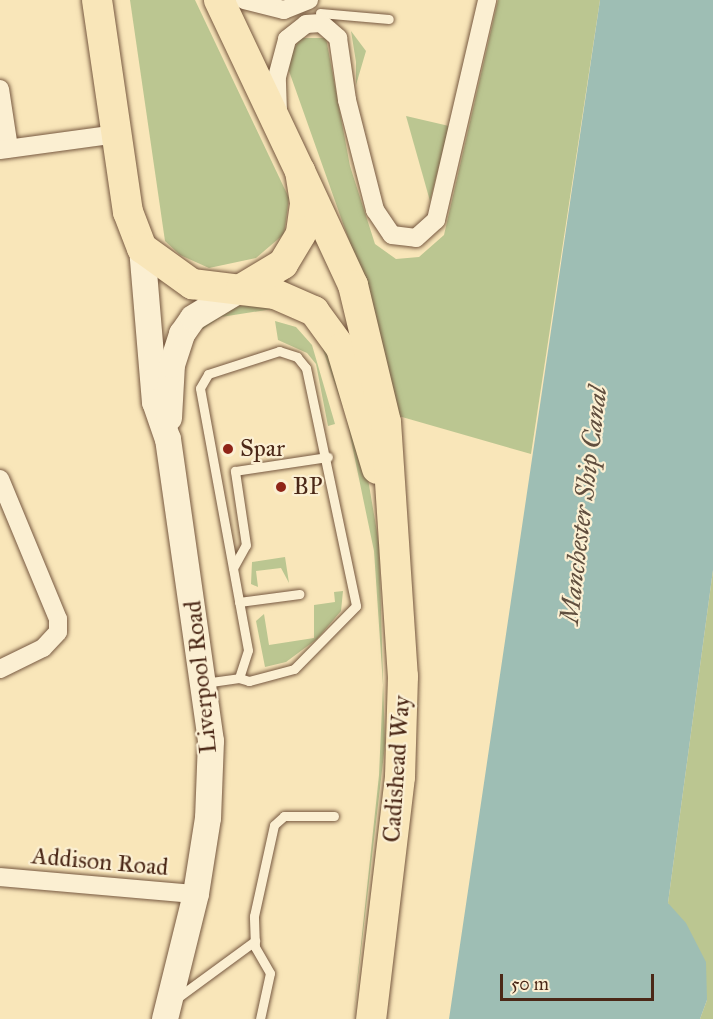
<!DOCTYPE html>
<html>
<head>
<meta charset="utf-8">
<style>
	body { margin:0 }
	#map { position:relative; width:713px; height:1019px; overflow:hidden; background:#f9e6b9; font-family:"IM FELL Great Primer",serif }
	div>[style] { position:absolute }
	.green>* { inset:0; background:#bbc691 }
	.water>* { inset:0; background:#9ebeb4 }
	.roads { filter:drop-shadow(0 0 2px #765840) drop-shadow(0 0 2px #765840) }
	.service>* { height:9px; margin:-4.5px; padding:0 4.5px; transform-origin:4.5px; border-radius:4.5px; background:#fbefd2 }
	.minor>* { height:18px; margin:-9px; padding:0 9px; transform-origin:9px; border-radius:9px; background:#fbefd2 }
	.secondary>* { height:26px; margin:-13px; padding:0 13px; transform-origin:13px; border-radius:13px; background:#fbefd2 }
	.trunk>* { height:30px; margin:-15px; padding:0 15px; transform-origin:15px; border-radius:15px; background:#f9e6b9 }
	.dots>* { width:16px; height:16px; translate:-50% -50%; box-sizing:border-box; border:3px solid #fbefd2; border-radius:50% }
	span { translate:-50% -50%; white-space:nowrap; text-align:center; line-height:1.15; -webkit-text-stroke:4.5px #fbefd2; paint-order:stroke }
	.poi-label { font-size:24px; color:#4b2817 }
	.left { translate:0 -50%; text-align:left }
	.street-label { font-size:24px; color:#4b2817 }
	.water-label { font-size:26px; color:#604e3e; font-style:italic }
	.scale { position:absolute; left:500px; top:974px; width:154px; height:27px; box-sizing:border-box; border:3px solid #4b2817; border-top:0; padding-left:8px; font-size:18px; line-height:21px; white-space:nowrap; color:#4b2817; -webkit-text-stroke:4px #fbefd2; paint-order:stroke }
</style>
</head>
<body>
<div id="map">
	<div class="green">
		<div style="clip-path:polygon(130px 0,195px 0,289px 198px,284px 234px,256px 258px,209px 268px,180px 255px,165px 241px)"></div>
		<div style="clip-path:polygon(498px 0,600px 0,531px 454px,395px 415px,357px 263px,289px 71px,292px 51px,301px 38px,326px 38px,350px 166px,375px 244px,396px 259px,419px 257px,444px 235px)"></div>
		<div style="clip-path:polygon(351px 31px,366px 51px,356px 85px,356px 62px)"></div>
		<div style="clip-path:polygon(406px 116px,449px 126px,430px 201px)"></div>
		<div style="clip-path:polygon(275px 300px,322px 323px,368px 479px,379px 544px,385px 745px,353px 1019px,379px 775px,383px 685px,374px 551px,346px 416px,315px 327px,279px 308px,221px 317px,203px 329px,195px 325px,216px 310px)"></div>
		<div style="clip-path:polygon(275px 321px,296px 327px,312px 345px,335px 424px,328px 426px,316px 364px,307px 353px,278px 340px)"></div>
		<div style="clip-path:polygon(285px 557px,289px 583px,281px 568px,256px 571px,258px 587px,251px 584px,252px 562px)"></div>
		<div style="clip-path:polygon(713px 570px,713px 1019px,700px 1019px,707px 1000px,668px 903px)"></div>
		<div style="clip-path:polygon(343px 591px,341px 611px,317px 639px,286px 662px,265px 667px,256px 621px,264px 614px,269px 645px,314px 638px,314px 605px,335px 602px,334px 592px)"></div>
	</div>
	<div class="water">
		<div style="clip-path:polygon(600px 0,713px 0,713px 570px,668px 903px,686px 923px,706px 962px,707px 1000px,700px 1019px,449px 1019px)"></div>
	</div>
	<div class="roads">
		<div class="service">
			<div style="left:320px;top:13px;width:69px;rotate:5deg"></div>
			<div style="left:279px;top:351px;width:19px;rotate:18deg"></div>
			<div style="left:297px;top:357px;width:14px;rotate:51deg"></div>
			<div style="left:306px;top:368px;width:243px;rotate:78.1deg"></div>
			<div style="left:356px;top:606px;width:88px;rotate:134.5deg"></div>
			<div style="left:294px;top:669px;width:47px;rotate:165.1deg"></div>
			<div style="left:249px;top:681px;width:10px;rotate:-163deg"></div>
			<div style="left:239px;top:678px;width:29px;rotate:-72deg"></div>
			<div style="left:248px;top:650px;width:266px;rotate:-100.4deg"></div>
			<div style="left:200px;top:388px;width:16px;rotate:-60deg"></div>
			<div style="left:208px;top:374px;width:75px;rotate:-17.9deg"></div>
			<div style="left:233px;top:568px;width:26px;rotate:-61deg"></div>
			<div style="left:246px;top:545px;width:75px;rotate:-98.5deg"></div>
			<div style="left:235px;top:471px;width:94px;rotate:-8.6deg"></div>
			<div style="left:239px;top:602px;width:61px;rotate:-7.6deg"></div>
			<div style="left:204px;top:683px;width:35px;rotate:-8deg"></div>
			<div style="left:177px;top:998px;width:97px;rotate:-36.2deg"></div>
			<div style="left:260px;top:1019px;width:47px;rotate:-77.7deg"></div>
			<div style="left:270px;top:973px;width:30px;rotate:-120deg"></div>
			<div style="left:255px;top:947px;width:31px;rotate:-92deg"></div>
			<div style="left:254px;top:916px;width:93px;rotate:-77.6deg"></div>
			<div style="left:274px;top:825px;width:13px;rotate:-42deg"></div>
			<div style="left:284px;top:816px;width:50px"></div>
		</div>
		<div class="minor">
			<div style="left:244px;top:0;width:41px;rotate:14deg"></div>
			<div style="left:284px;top:10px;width:27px;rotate:-22deg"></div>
			<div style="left:0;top:89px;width:60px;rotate:81.3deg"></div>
			<div style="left:278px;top:112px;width:35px;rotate:-92deg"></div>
			<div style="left:277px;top:77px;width:39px;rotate:-75deg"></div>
			<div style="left:287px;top:39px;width:24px;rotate:-38deg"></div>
			<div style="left:306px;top:24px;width:15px;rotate:-4deg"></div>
			<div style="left:321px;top:23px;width:23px;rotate:41deg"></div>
			<div style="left:338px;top:38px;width:63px;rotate:81.7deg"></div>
			<div style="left:347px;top:100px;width:114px;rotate:75.7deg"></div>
			<div style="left:375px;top:210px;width:30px;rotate:56deg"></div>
			<div style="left:392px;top:235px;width:24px;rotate:7deg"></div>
			<div style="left:416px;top:238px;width:27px;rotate:-42deg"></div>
			<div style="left:436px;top:220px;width:226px;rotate:-76.9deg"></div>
			<div style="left:0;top:150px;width:118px;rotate:-7.8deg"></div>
			<div style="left:0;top:479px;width:152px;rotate:67.5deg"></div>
			<div style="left:58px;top:619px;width:13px;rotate:90deg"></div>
			<div style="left:58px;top:632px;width:22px;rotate:133deg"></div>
			<div style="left:43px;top:648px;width:48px;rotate:154deg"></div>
			<div style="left:0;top:877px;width:197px;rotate:5deg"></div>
		</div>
		<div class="secondary">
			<div style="left:142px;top:248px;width:155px;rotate:85.2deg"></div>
			<div style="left:155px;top:402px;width:39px;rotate:71deg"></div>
			<div style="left:168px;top:439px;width:305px;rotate:81.9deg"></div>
			<div style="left:211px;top:741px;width:77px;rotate:92.2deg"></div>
			<div style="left:208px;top:818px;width:77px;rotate:99deg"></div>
			<div style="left:196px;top:894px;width:129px;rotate:103.9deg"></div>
			<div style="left:169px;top:418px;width:53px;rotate:-86.8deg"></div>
			<div style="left:172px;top:365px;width:33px;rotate:-72deg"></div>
			<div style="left:182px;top:334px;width:19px;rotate:-55deg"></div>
			<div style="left:193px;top:318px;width:56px;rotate:-31.1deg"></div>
		</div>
		<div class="trunk">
			<div style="left:97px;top:0;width:214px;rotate:81.7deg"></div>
			<div style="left:128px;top:212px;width:39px;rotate:69deg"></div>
			<div style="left:142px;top:248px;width:62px;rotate:35.8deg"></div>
			<div style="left:192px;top:284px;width:84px;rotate:6.9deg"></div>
			<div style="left:275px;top:294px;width:43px;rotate:23.6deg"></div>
			<div style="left:314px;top:311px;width:46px;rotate:53.9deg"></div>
			<div style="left:341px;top:348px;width:126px;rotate:73.4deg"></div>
			<div style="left:219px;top:0;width:189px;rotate:64.7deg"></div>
			<div style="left:300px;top:171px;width:33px;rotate:81deg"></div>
			<div style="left:305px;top:204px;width:30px;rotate:98deg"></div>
			<div style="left:301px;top:234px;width:35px;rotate:121deg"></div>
			<div style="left:283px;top:264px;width:49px;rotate:149.2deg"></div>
			<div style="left:300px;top:171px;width:126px;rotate:65.1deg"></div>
			<div style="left:353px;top:285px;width:141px;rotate:76.5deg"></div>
			<div style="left:386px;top:422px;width:255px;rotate:86.2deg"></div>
			<div style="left:403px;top:676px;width:101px;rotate:91.7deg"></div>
			<div style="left:400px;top:777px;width:244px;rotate:96.8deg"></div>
		</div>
	</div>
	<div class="dots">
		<div style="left:228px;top:449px;background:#8f2418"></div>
		<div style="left:281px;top:487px;background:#8f2418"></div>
	</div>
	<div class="poi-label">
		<span class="left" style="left:240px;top:449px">Spar</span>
		<span class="left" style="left:293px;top:487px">BP</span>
	</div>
	<div class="street-label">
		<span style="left:201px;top:677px;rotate:-96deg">Liverpool Road</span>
		<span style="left:397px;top:769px;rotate:-86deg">Cadishead Way</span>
		<span style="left:100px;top:862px;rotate:5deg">Addison Road</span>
	</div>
	<div class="water-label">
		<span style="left:584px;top:505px;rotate:-83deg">Manchester Ship Canal</span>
	</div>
	<div class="scale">50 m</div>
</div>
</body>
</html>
